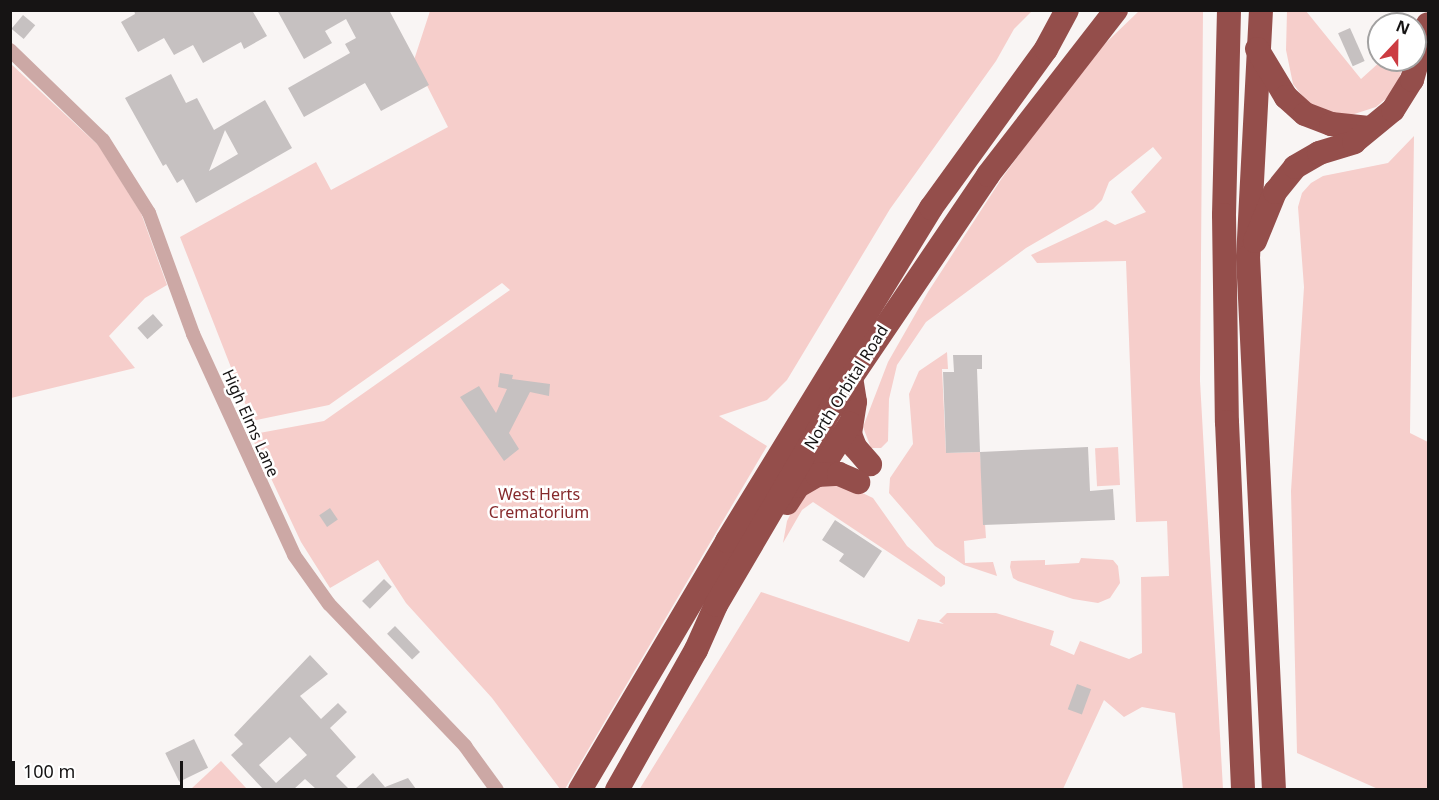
<!DOCTYPE html>
<html>
<head>
<meta charset="utf-8">
<style>
	body { margin:0 }
	#map { position:relative; width:1439px; height:800px; overflow:hidden; background:#f9f5f4; font-family:"Noto Sans",sans-serif }
	div>[style] { position:absolute }
	.green>* { inset:0; background:#f6cecb; transform-origin:0 0 }
	.building>* { inset:0; background:#c6c1c1; transform-origin:0 0 }
	.street>* { height:14px; margin:-7px; padding:0 7px; transform-origin:7px; border-radius:7px; background:#cca8a5 }
	.highway>* { height:24px; margin:-12px; padding:0 12px; transform-origin:12px; border-radius:12px; background:#944e4b }
	span { translate:-50% -50%; white-space:nowrap; text-align:center; line-height:1.15; -webkit-text-stroke:5px #fff; paint-order:stroke }
	.street-label { font-size:16px; color:#161414 }
	.park-label { font-size:16px; color:#862a2c }
	.frame { position:absolute; inset:0; border:12px solid #161414; pointer-events:none }
	.north { position:absolute; left:1367px; top:12px; width:60px; height:60px; box-sizing:border-box; background:#fff; border:2px solid #a2a1a1; border-radius:50%; rotate:22deg; font-size:16px; font-weight:700; line-height:24px; text-align:center; color:#161414 }
	.north::after { content:''; display:block; margin:auto; width:21px; height:27px; background:#cc3c42; clip-path:polygon(50% 0,100% 100%,50% 72%,0 100%) }
	.scale { position:absolute; left:12px; top:761px; width:171px; height:27px; box-sizing:border-box; border:3px solid #161414; border-top:0; padding-left:8px; font-size:18px; line-height:21px; white-space:nowrap; color:#161414; -webkit-text-stroke:4px #fff; paint-order:stroke }
</style>
</head>
<body>
<div id="map">
	<div class="green">
		<div style="clip-path:polygon(430px 11px,1032px 11px,1014px 29px,996px 61px,890px 209px,787px 380px,767px 400px,719px 416px,767px 446px,565px 789px,560px 789px,492px 698px,406px 603px,378px 560px,330px 588px,301px 542px,253px 440px,254px 434px,324px 421px,510px 290px,502px 283px,329px 405px,252px 421px,180px 237px,316px 162px,331px 190px,448px 127px,414px 60px)"></div>
		<div style="clip-path:polygon(1139px 11px,1203px 11px,1200px 381px,1223px 789px,1183px 789px,1175px 713px,1142px 707px,1124px 717px,1104px 700px,1063px 789px,639px 790px,761px 592px,909px 642px,918px 619px,944px 624px,939px 621px,947px 613px,996px 613px,1054px 631px,1050px 645px,1074px 655px,1080px 641px,1129px 659px,1142px 653px,1141px 577px,1169px 576px,1167px 521px,1136px 522px,1126px 261px,1037px 263px,1031px 255px,1106px 220px,1115px 225px,1146px 212px,1131px 192px,1162px 158px,1153px 147px,1109px 182px,1102px 200px,1093px 209px,1026px 248px,926px 322px,897px 365px,889px 399px,888px 441px,881px 448px,871px 448px,863px 427px,888px 362px,928px 292px,1002px 178px,1088px 60px)"></div>
		<div style="clip-path:polygon(1287px 11px,1306px 11px,1361px 79px,1382px 60px,1405px 60px,1395px 91px,1376px 107px,1345px 117px,1315px 112px,1293px 84px,1286px 50px)"></div>
		<div style="clip-path:polygon(10px 63px,99px 146px,141px 213px,167px 285px,145px 298px,109px 336px,135px 368px,11px 398px)"></div>
		<div style="clip-path:polygon(1414px 136px,1410px 433px,1428px 442px,1428px 789px,1378px 789px,1297px 753px,1291px 491px,1304px 287px,1298px 207px,1302px 193px,1311px 183px,1323px 176px,1388px 163px)"></div>
		<div style="clip-path:polygon(947px 352px,948px 369px,942px 369px,946px 453px,980px 452px,986px 538px,964px 541px,965px 563px,993px 562px,997px 576px,964px 565px,935px 546px,889px 493px,890px 478px,913px 444px,909px 394px,919px 371px)"></div>
		<div style="left:1118px;top:447px;width:38px;height:23px;rotate:87deg"></div>
		<div style="clip-path:polygon(826px 484px,850px 487px,873px 498px,907px 546px,945px 577px,945px 584px,941px 587px,813px 502px,802px 510px,783px 543px,787px 521px,795px 505px,804px 493px)"></div>
		<div style="clip-path:polygon(1081px 558px,1113px 560px,1118px 566px,1120px 583px,1110px 598px,1098px 603px,1073px 599px,1018px 581px,1013px 578px,1010px 567px,1011px 561px,1045px 560px,1045px 565px,1079px 563px)"></div>
		<div style="clip-path:polygon(221px 761px,247px 789px,191px 789px)"></div>
	</div>
	<div class="building">
		<div style="clip-path:polygon(134px 10px,252px 10px,267px 36px,244px 49px,241px 42px,203px 63px,193px 45px,174px 55px,164px 38px,138px 52px,121px 22px,135px 14px)"></div>
		<div style="clip-path:polygon(277px 10px,389px 10px,429px 85px,381px 111px,365px 83px,304px 117px,288px 88px,350px 53px,345px 44px,356px 38px,346px 19px,325px 31px,332px 43px,304px 59px)"></div>
		<div style="left:23px;top:15px;width:16px;height:18px;rotate:40deg"></div>
		<div style="left:1350px;top:28px;width:36px;height:13px;rotate:66deg"></div>
		<div style="clip-path:polygon(evenodd,171px 74px,186px 103px,197px 98px,214px 130px,265px 100px,292px 148px,196px 203px,183px 179px,177px 183px,166px 164px,163px 166px,125px 98px,171px 74px,225px 130px,238px 154px,209px 171px,225px 130px)"></div>
		<div style="left:153px;top:314px;width:15px;height:21px;rotate:48deg"></div>
		<div style="clip-path:polygon(953px 355px,982px 355px,982px 369px,977px 369px,980px 452px,946px 453px,943px 372px,954px 372px)"></div>
		<div style="clip-path:polygon(500px 373px,513px 375px,512px 379px,550px 384px,549px 396px,530px 392px,509px 433px,519px 449px,504px 461px,460px 397px,479px 386px,496px 413px,507px 389px,498px 387px)"></div>
		<div style="clip-path:polygon(1088px 447px,1090px 491px,1113px 489px,1115px 520px,983px 525px,980px 452px)"></div>
		<div style="left:330px;top:508px;width:14px;height:13px;rotate:56deg"></div>
		<div style="clip-path:polygon(835px 520px,882px 551px,864px 578px,839px 561px,844px 554px,822px 540px)"></div>
		<div style="left:384px;top:579px;width:11px;height:31px;rotate:45deg"></div>
		<div style="left:395px;top:626px;width:36px;height:11px;rotate:46deg"></div>
		<div style="clip-path:polygon(evenodd,310px 655px,328px 674px,300px 696px,321px 719px,338px 703px,347px 712px,330px 728px,356px 757px,336px 776px,349px 789px,316px 789px,305px 779px,294px 789px,263px 789px,231px 755px,243px 744px,234px 735px,310px 655px,290px 737px,307px 755px,276px 783px,259px 765px,290px 737px)"></div>
		<div style="left:1077px;top:684px;width:15px;height:27px;rotate:20deg"></div>
		<div style="left:194px;top:739px;width:32px;height:32px;rotate:64deg"></div>
		<div style="clip-path:polygon(373px 773px,385px 787px,408px 778px,416px 789px,355px 789px)"></div>
	</div>
	<div class="street">
		<div style="left:10px;top:50px;width:129px;rotate:44.1deg"></div>
		<div style="left:103px;top:140px;width:86px;rotate:57.8deg"></div>
		<div style="left:149px;top:213px;width:129px;rotate:70deg"></div>
		<div style="left:193px;top:334px;width:243px;rotate:65.4deg"></div>
		<div style="left:294px;top:555px;width:60px;rotate:54.5deg"></div>
		<div style="left:329px;top:604px;width:197px;rotate:46.2deg"></div>
		<div style="left:465px;top:746px;width:54px;rotate:54deg"></div>
	</div>
	<div class="highway">
		<div style="left:1229px;top:10px;width:205px;rotate:91.4deg"></div>
		<div style="left:1224px;top:215px;width:207px;rotate:89.2deg"></div>
		<div style="left:1227px;top:422px;width:368px;rotate:87.5deg"></div>
		<div style="left:1261px;top:10px;width:247px;rotate:93deg"></div>
		<div style="left:1248px;top:257px;width:534px;rotate:87.21deg"></div>
		<div style="left:1257px;top:49px;width:56px;rotate:58.9deg"></div>
		<div style="left:1286px;top:97px;width:25px;rotate:42deg"></div>
		<div style="left:1305px;top:114px;width:28px;rotate:21deg"></div>
		<div style="left:1331px;top:124px;width:38px;rotate:6deg"></div>
		<div style="left:1255px;top:241px;width:53px;rotate:-67.8deg"></div>
		<div style="left:1275px;top:192px;width:32px;rotate:-51deg"></div>
		<div style="left:1295px;top:167px;width:28px;rotate:-30deg"></div>
		<div style="left:1319px;top:153px;width:37px;rotate:-17deg"></div>
		<div style="left:1354px;top:142px;width:50px;rotate:-39.4deg"></div>
		<div style="left:1393px;top:110px;width:36px;rotate:-58deg"></div>
		<div style="left:1412px;top:80px;width:58px;rotate:-74.1deg"></div>
		<div style="left:851px;top:377px;width:25px;rotate:81deg"></div>
		<div style="left:855px;top:402px;width:32px;rotate:99deg"></div>
		<div style="left:850px;top:434px;width:14px;rotate:69deg"></div>
		<div style="left:855px;top:447px;width:23px;rotate:49deg"></div>
		<div style="left:817px;top:475px;width:61px;rotate:-57.1deg"></div>
		<div style="left:787px;top:503px;width:20px;rotate:-57deg"></div>
		<div style="left:798px;top:486px;width:22px;rotate:-30deg"></div>
		<div style="left:817px;top:475px;width:22px;rotate:-3deg"></div>
		<div style="left:839px;top:474px;width:21px;rotate:23deg"></div>
		<div style="left:580px;top:790px;width:289px;rotate:-59.4deg"></div>
		<div style="left:727px;top:541px;width:391px;rotate:-58.5deg"></div>
		<div style="left:931px;top:208px;width:196px;rotate:-54.1deg"></div>
		<div style="left:1046px;top:49px;width:44px;rotate:-61.7deg"></div>
		<div style="left:617px;top:790px;width:161px;rotate:-60.6deg"></div>
		<div style="left:696px;top:650px;width:49px;rotate:-66deg"></div>
		<div style="left:716px;top:605px;width:245px;rotate:-59.6deg"></div>
		<div style="left:840px;top:394px;width:264px;rotate:-55.9deg"></div>
		<div style="left:988px;top:175px;width:209px;rotate:-52.2deg"></div>
	</div>
	<div class="street-label">
		<span style="left:846px;top:387px;rotate:-58deg">North Orbital Road</span>
		<span style="left:251px;top:423px;rotate:66deg">High Elms Lane</span>
	</div>
	<div class="park-label">
		<span style="left:539px;top:503px">West Herts<br>Crematorium</span>
	</div>
	<div class="frame"></div>
	<div class="north">N</div>
	<div class="scale">100 m</div>
</div>
</body>
</html>
